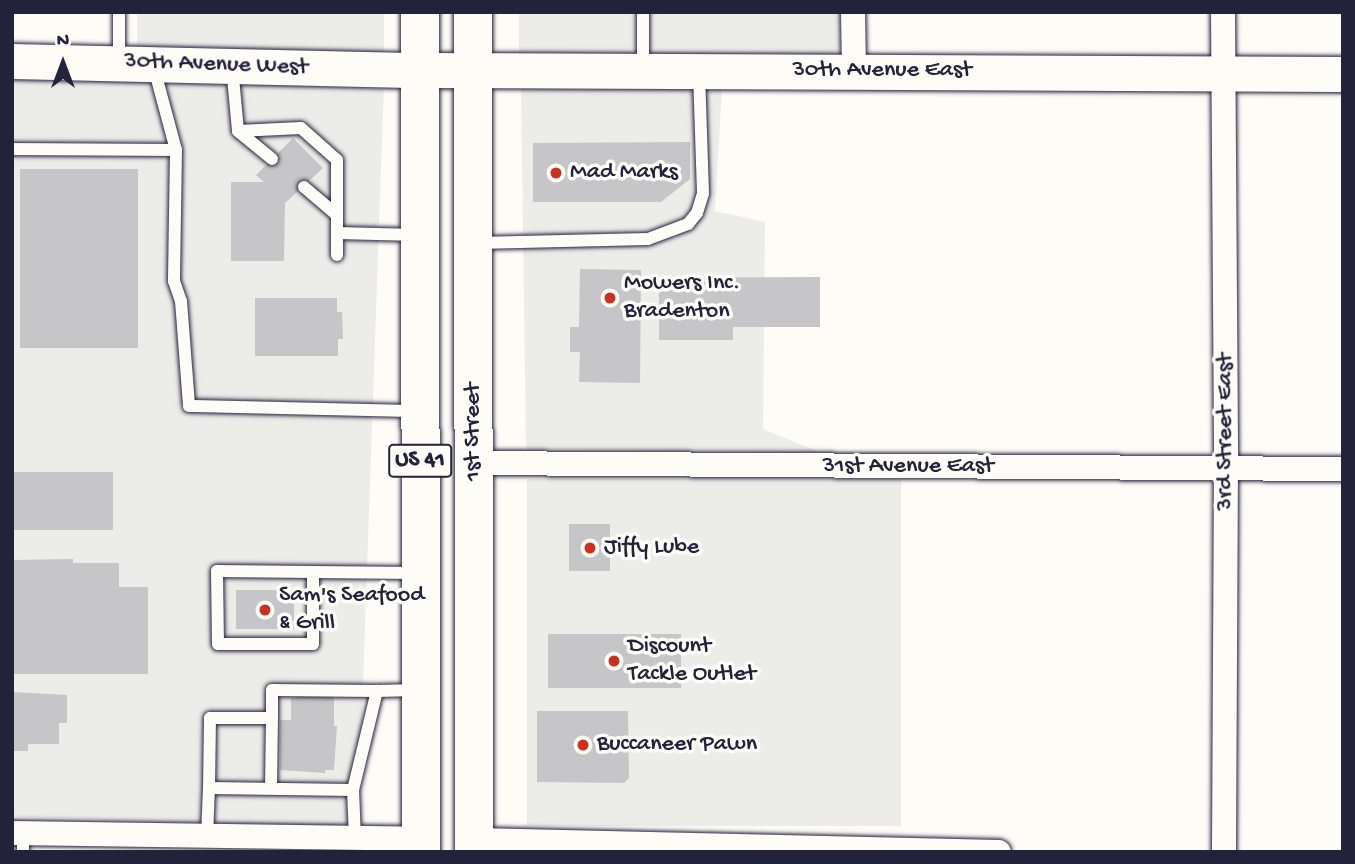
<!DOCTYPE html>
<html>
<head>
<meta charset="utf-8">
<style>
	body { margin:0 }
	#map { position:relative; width:1355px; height:864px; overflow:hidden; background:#fdfcf7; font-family:"Gochi Hand",sans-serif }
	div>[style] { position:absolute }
	.built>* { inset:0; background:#ecece9; transform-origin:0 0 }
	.building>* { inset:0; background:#c6c6c8; transform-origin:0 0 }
	.roads { filter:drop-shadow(0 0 2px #22223b) drop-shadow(0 0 2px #22223b) }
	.lane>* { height:12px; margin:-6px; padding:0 6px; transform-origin:6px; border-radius:6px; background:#fdfcf7 }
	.street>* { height:24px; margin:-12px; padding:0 12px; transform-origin:12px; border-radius:12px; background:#fdfcf7 }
	.secondary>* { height:35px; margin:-17.5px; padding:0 17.5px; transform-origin:17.5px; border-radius:17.5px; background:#fdfcf7 }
	.primary>* { height:38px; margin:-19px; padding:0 19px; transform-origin:19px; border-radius:19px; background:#fdfcf7 }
	.dots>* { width:19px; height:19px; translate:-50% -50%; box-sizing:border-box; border:4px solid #fdfcf7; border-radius:50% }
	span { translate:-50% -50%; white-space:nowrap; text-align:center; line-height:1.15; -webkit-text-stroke:7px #fdfcf7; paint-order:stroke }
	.shield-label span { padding:2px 5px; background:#fdfcf7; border:2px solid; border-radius:5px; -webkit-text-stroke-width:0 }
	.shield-label { font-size:23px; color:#22223b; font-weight:700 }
	.street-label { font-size:24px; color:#22223b }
	.poi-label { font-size:24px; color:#22223b }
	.left { translate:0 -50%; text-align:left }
	.frame { position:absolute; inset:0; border:14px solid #22223b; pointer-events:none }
	.north { position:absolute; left:28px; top:28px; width:70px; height:70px; -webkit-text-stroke:5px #fdfcf7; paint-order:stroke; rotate:0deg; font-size:19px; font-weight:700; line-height:28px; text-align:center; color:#22223b }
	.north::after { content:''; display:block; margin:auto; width:24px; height:32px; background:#22223b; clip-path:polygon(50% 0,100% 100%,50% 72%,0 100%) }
</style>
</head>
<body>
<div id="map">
	<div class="built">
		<div style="clip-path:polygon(137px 12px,384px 12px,384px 57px,137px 48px)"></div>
		<div style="left:519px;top:12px;width:321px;height:46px"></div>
		<div style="left:12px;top:76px;width:372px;height:740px;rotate:2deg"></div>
		<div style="clip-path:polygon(521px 87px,722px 87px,715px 211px,765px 222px,763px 429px,819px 452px,526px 449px)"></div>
		<div style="left:527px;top:479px;width:374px;height:347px"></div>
	</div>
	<div class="building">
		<div style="clip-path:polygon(293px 138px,323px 168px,285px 203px,284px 261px,231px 261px,231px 182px,264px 182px,256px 175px)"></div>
		<div style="clip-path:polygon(690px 142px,690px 179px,661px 202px,533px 202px,533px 143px)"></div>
		<div style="left:20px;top:169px;width:118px;height:179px"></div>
		<div style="clip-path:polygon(580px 269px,641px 270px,640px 383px,579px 382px,580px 352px,570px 352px,570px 327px,579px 327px)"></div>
		<div style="clip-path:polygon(820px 277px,820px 327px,733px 327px,733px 340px,659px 340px,659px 278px)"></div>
		<div style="clip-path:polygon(255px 298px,337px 298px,337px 312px,342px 312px,343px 339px,338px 339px,338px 356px,255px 356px)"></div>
		<div style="left:12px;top:472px;width:101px;height:58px"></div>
		<div style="left:569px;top:524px;width:41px;height:47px"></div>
		<div style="clip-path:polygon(73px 559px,73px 563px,119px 563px,119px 587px,148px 587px,148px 674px,12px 674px,12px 560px)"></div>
		<div style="left:236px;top:590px;width:58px;height:39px"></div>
		<div style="left:548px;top:634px;width:133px;height:54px"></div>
		<div style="clip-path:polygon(12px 692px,67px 695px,67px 723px,59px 723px,59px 744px,28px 744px,28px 751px,12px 751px)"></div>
		<div style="clip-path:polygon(296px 695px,334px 695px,334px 726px,337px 726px,334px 770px,325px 770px,325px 773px,280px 770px,280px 720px,291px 720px,291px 698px,296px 698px)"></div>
		<div style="clip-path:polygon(537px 711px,628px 711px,629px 778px,624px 783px,537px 782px)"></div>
	</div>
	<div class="roads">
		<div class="lane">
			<div style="left:119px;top:61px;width:49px;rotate:-90deg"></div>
			<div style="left:232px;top:67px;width:64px;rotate:84.6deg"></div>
			<div style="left:238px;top:131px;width:63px;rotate:-2.7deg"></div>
			<div style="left:301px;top:128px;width:48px;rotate:41.6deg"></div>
			<div style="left:337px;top:160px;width:95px;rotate:90deg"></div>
			<div style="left:643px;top:67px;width:55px;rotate:-90deg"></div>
			<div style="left:154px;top:68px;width:85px;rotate:75deg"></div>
			<div style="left:176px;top:150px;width:131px;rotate:90.9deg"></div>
			<div style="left:174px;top:281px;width:21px;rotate:71deg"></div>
			<div style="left:181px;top:301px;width:105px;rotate:85.6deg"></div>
			<div style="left:189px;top:406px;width:227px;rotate:1.3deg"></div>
			<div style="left:238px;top:131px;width:44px;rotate:39.5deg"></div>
			<div style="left:12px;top:149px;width:164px;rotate:0.3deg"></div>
			<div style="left:304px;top:187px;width:43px;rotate:40.3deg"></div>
			<div style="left:337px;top:233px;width:80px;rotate:1.4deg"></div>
			<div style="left:477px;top:243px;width:171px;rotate:-1.3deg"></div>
			<div style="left:648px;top:239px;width:43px;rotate:-20.6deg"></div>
			<div style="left:688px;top:224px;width:14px;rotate:-51deg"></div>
			<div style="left:697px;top:213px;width:21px;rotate:-73deg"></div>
			<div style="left:703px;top:193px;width:121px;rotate:-91.9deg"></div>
			<div style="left:313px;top:572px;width:72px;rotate:90deg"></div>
			<div style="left:313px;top:644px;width:95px;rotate:180deg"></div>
			<div style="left:218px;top:644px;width:73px;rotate:-90.8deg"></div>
			<div style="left:217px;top:571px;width:96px;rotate:0.6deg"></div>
			<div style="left:313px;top:572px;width:104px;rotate:0.6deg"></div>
			<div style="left:272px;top:718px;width:28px;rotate:-90deg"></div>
			<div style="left:272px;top:690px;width:105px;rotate:0.5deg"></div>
			<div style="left:271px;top:788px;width:70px;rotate:-89.2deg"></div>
			<div style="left:272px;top:718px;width:62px;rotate:180deg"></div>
			<div style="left:210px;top:718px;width:70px;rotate:90.8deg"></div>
			<div style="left:209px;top:788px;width:144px;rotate:0.8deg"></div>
			<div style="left:207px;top:837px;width:49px;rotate:-87.7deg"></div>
			<div style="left:355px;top:839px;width:49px;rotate:-92.3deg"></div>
			<div style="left:353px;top:790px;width:102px;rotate:-76.4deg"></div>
			<div style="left:377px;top:691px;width:40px;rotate:-1.4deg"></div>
			<div style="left:23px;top:852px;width:19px;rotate:-90deg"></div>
		</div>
		<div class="street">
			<div style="left:853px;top:12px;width:58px;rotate:89deg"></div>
			<div style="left:1223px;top:12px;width:455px;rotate:89.6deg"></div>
			<div style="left:1226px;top:467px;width:385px;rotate:90.3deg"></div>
			<div style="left:474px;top:463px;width:869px;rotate:0.4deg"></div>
			<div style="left:12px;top:833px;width:409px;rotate:0.8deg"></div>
			<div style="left:473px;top:840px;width:526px;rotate:1.31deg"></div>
		</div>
		<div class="secondary">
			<div style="left:12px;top:61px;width:408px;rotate:1.3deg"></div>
			<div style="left:420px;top:70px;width:923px;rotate:0.25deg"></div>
		</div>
		<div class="primary">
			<div style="left:420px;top:12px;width:840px;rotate:89.93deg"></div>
			<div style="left:473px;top:12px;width:840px;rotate:89.93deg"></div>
		</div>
	</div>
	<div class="dots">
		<div style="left:556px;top:173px;background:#c8321e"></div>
		<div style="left:610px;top:298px;background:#c8321e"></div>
		<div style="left:590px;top:548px;background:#c8321e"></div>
		<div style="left:265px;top:610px;background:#c8321e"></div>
		<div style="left:614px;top:661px;background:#c8321e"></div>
		<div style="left:583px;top:745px;background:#c8321e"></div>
	</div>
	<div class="shield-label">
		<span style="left:420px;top:461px">US 41</span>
	</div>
	<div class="street-label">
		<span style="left:216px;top:65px;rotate:2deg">30th Avenue West</span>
		<span style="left:882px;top:71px">30th Avenue East</span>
		<span style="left:474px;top:432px;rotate:-90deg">1st Street</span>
		<span style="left:1226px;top:432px;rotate:-90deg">3rd Street East</span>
		<span style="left:908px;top:467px">31st Avenue East</span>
	</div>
	<div class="poi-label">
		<span class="left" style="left:570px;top:173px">Mad Marks</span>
		<span class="left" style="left:624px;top:298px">Mowers Inc.<br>Bradenton</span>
		<span class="left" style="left:604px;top:548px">Jiffy Lube</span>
		<span class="left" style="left:279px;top:610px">Sam's Seafood<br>&amp; Grill</span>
		<span class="left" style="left:628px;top:661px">Discount<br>Tackle Outlet</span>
		<span class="left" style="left:597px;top:745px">Buccaneer Pawn</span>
	</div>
	<div class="frame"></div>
	<div class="north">N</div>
</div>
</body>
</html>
